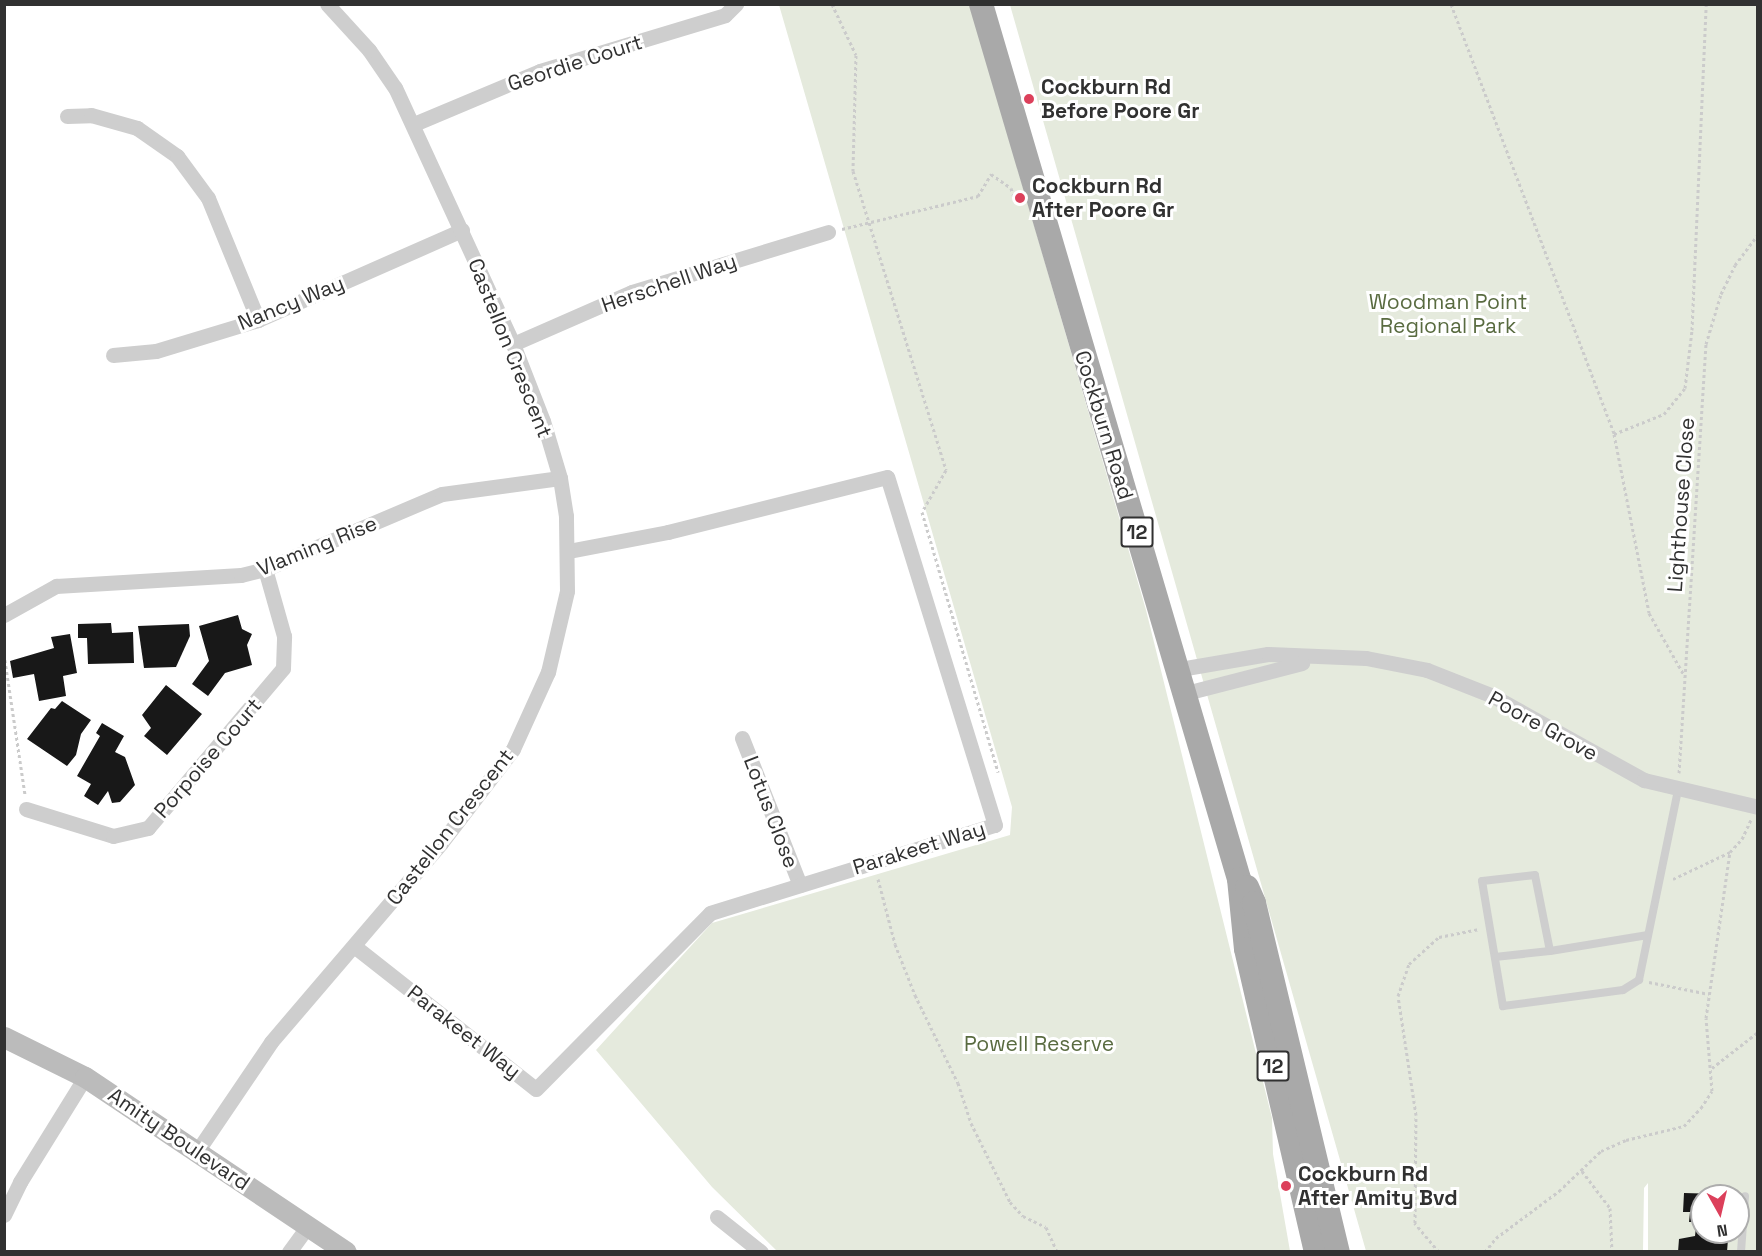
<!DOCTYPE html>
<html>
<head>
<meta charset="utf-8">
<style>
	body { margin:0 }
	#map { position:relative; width:1762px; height:1256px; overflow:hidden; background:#fff; font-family:"Space Grotesk",sans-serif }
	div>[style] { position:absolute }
	.green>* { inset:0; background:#e5eadd }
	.building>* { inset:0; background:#181818 }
	.path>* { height:3px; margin-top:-1.5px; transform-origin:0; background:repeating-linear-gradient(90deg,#cbcbcb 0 3px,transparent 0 6px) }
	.lane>* { height:8px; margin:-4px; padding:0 4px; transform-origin:4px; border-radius:4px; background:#cecece }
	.street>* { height:15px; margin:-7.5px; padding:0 7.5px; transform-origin:7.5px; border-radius:7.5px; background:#cecece }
	.secondary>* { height:21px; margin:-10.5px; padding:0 10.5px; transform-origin:10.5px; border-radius:10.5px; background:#bbb }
	.primary>* { height:24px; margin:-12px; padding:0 12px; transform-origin:12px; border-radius:12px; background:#a9a9a9 }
	.dots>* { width:16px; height:16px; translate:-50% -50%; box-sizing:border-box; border:3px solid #fff; border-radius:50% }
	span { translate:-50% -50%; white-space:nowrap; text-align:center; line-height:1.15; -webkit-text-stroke:6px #fff; paint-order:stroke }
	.shield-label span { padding:2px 4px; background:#fff; border:2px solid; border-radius:4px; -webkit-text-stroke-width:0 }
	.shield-label { font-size:20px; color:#313131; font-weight:700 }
	.street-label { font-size:21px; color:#313131 }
	.poi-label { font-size:21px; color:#313131; font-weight:700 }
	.left { translate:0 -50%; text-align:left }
	.park-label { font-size:21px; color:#596b40 }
	.frame { position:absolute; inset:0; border:6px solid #313131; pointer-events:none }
	.north { position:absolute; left:1690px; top:1184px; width:60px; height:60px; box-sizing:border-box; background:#fff; border:2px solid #adadad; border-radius:50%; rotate:172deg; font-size:16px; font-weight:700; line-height:24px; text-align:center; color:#313131 }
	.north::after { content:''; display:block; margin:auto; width:21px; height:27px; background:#dc405b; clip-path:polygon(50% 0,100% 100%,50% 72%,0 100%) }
</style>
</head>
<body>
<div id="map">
	<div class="green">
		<div style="clip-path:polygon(779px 5px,970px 5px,1146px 610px,1272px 1118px,1273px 1154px,1290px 1251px,777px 1251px,712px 1187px,596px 1050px,712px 923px,1010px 835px,1012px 807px)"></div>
		<div style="clip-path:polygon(evenodd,1010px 5px,1757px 5px,1757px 1251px,1648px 1251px,1648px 1183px,1644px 1188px,1643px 1251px,1366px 1251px,1010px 5px,1702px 1196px,1738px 1196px,1738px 1232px,1702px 1232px,1702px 1196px)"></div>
	</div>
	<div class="building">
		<div style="clip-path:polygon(238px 615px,242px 629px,252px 634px,247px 645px,252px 665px,225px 673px,208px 696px,192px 684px,209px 661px,199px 626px)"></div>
		<div style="clip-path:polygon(111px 623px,112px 633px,133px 632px,134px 663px,88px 664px,87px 638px,78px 638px,78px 624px)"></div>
		<div style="clip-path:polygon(189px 624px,190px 636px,176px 667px,144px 668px,138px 626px)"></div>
		<div style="clip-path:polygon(70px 634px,77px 673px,63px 676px,66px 696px,39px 701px,34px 674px,13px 678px,10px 661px,54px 648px,51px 637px)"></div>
		<div style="clip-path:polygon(166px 685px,202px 714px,167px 755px,144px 736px,151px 728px,142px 715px)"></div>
		<div style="clip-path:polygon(62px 701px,91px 720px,81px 734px,76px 755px,67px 766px,27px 739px,51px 708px,55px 709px)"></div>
		<div style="clip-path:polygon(102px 723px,124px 736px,115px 752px,125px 757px,135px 785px,120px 802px,112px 803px,108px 791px,98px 805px,84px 796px,91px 784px,77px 776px,100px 736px,96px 733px)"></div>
		<div style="clip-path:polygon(1684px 1193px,1720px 1194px,1720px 1196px,1702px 1196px,1702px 1222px,1689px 1222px,1690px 1212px,1683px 1212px)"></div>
		<div style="clip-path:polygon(1696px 1227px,1702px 1228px,1702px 1232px,1723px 1232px,1723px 1239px,1728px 1239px,1727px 1252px,1678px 1252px,1679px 1239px,1695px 1236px)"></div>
	</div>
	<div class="path">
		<div style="left:832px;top:4px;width:56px;rotate:64.8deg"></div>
		<div style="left:856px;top:55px;width:116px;rotate:91.5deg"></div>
		<div style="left:853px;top:171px;width:313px;rotate:72.7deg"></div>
		<div style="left:946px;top:470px;width:48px;rotate:119.7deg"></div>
		<div style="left:922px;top:512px;width:271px;rotate:73.7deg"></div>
		<div style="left:1451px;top:4px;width:460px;rotate:69.2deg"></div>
		<div style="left:1614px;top:434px;width:182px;rotate:78.9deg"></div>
		<div style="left:1649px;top:613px;width:73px;rotate:60.6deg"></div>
		<div style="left:842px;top:229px;width:140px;rotate:-13.6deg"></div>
		<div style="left:978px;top:196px;width:26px;rotate:-59deg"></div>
		<div style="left:991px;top:174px;width:24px;rotate:35deg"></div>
		<div style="left:1011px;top:188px;width:16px;rotate:72deg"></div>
		<div style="left:1614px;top:434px;width:54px;rotate:-21.8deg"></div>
		<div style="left:1664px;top:414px;width:33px;rotate:-51deg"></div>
		<div style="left:1685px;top:388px;width:58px;rotate:-83.1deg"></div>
		<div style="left:1692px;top:330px;width:326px;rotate:-87.5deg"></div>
		<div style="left:4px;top:654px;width:142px;rotate:81.5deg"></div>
		<div style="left:1679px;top:773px;width:430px;rotate:-86.4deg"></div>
		<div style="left:1706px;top:344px;width:52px;rotate:-73.3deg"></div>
		<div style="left:1721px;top:294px;width:32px;rotate:-64deg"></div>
		<div style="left:1735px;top:265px;width:39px;rotate:-53deg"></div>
		<div style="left:878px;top:879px;width:67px;rotate:75.3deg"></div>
		<div style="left:895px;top:944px;width:55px;rotate:68.6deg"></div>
		<div style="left:915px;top:995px;width:98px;rotate:64deg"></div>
		<div style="left:958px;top:1083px;width:42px;rotate:72deg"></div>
		<div style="left:971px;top:1123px;width:88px;rotate:63.7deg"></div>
		<div style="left:1010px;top:1202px;width:19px;rotate:47deg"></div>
		<div style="left:1023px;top:1216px;width:25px;rotate:26deg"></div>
		<div style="left:1046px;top:1227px;width:27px;rotate:66deg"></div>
		<div style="left:1673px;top:879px;width:63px;rotate:-25.3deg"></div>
		<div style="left:1730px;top:852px;width:18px;rotate:-47deg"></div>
		<div style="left:1742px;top:839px;width:21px;rotate:-65deg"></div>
		<div style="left:1649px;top:982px;width:61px;rotate:11.3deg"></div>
		<div style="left:1712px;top:1068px;width:58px;rotate:-38deg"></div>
		<div style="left:1582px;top:1171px;width:46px;rotate:52.9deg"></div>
		<div style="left:1610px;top:1208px;width:44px;rotate:87.4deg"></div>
		<div style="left:1439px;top:1252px;width:38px;rotate:-130deg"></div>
		<div style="left:1415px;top:1223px;width:108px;rotate:-89.5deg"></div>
		<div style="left:1416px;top:1115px;width:120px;rotate:-98.6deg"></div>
		<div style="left:1398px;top:996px;width:34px;rotate:-71deg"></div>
		<div style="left:1409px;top:964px;width:40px;rotate:-42deg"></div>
		<div style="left:1439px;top:937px;width:41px;rotate:-11.3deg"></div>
		<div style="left:1485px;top:1252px;width:18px;rotate:-52deg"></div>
		<div style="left:1496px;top:1238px;width:79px;rotate:-36.7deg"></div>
		<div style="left:1559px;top:1191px;width:58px;rotate:-43.6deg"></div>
		<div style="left:1601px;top:1151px;width:27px;rotate:-24deg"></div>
		<div style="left:1626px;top:1140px;width:60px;rotate:-13.6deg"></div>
		<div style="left:1684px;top:1126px;width:25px;rotate:-47deg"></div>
		<div style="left:1701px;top:1108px;width:20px;rotate:-57deg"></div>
		<div style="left:1712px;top:1091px;width:73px;rotate:-94.7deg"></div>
		<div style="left:1706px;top:1018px;width:168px;rotate:-81.8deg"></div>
	</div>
	<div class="lane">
		<div style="left:1648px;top:935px;width:99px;rotate:170.7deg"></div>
		<div style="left:1550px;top:951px;width:77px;rotate:-101.2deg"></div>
		<div style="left:1535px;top:875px;width:53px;rotate:173.5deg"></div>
		<div style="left:1482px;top:881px;width:127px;rotate:80.5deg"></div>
		<div style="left:1503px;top:1006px;width:121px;rotate:-7.6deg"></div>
		<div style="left:1623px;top:990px;width:19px;rotate:-32deg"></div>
		<div style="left:1639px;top:980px;width:194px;rotate:-78.4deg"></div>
		<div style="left:1495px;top:957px;width:55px;rotate:-6.2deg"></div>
		<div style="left:1741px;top:1252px;width:56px;rotate:-85.9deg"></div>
	</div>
	<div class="street">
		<div style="left:67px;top:116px;width:24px;rotate:-2deg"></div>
		<div style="left:91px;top:115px;width:48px;rotate:15.8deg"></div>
		<div style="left:137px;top:128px;width:49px;rotate:35deg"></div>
		<div style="left:177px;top:156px;width:52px;rotate:53.6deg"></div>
		<div style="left:208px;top:198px;width:132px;rotate:67.7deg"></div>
		<div style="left:414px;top:124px;width:137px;rotate:-22.8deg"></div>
		<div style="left:540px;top:71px;width:193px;rotate:-16.8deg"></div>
		<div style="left:725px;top:15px;width:16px;rotate:-45deg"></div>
		<div style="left:513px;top:344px;width:130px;rotate:-23.6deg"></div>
		<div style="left:632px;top:292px;width:205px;rotate:-17deg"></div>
		<div style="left:113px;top:355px;width:43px;rotate:-5.3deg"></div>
		<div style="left:156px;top:351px;width:107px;rotate:-16.9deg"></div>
		<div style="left:258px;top:320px;width:223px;rotate:-23.8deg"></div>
		<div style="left:4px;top:615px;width:60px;rotate:-29.1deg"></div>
		<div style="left:56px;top:586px;width:185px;rotate:-3.4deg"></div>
		<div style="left:241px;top:575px;width:25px;rotate:-14deg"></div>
		<div style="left:265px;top:569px;width:192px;rotate:-23deg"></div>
		<div style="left:442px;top:494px;width:119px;rotate:-7.7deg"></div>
		<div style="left:1180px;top:669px;width:89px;rotate:-9.7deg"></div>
		<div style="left:1268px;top:654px;width:98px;rotate:2.3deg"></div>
		<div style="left:1366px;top:658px;width:62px;rotate:11.1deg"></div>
		<div style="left:1427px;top:670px;width:71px;rotate:21.5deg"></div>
		<div style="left:1493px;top:696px;width:173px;rotate:29.1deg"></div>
		<div style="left:1644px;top:780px;width:117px;rotate:13.3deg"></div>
		<div style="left:1186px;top:693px;width:120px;rotate:-14.5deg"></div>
		<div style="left:742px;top:738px;width:158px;rotate:68.5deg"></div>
		<div style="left:26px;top:809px;width:91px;rotate:17.2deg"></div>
		<div style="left:113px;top:836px;width:36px;rotate:-13deg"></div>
		<div style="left:148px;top:828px;width:209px;rotate:-49.8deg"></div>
		<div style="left:283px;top:668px;width:32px;rotate:-88deg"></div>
		<div style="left:284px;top:636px;width:70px;rotate:-105.8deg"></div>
		<div style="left:354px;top:946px;width:231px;rotate:38.2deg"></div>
		<div style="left:536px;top:1089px;width:247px;rotate:-45.3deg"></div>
		<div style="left:710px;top:913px;width:298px;rotate:-17.2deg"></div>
		<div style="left:995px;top:825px;width:364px;rotate:-107.2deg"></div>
		<div style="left:887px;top:477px;width:226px;rotate:165.9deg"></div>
		<div style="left:668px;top:532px;width:102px;rotate:169.2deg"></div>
		<div style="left:198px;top:1150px;width:130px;rotate:-55.9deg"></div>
		<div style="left:271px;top:1042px;width:262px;rotate:-49.5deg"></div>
		<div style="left:441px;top:843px;width:118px;rotate:-52.5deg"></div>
		<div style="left:513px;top:749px;width:85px;rotate:-65.6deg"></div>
		<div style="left:548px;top:672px;width:83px;rotate:-76.8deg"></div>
		<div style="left:567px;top:591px;width:75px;rotate:-90.8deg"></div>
		<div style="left:566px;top:516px;width:38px;rotate:-99deg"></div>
		<div style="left:560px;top:478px;width:59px;rotate:-106.6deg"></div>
		<div style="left:543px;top:421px;width:83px;rotate:-111.3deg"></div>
		<div style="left:513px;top:344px;width:282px;rotate:-114.7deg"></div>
		<div style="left:395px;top:88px;width:46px;rotate:-124.4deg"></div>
		<div style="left:369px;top:50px;width:62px;rotate:-132.4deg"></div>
		<div style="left:4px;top:1215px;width:37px;rotate:-64deg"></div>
		<div style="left:20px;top:1182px;width:123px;rotate:-58.2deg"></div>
		<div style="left:717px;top:1217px;width:56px;rotate:38.5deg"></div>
		<div style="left:289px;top:1252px;width:32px;rotate:-54deg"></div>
	</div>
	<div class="secondary">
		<div style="left:4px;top:1037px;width:90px;rotate:26.3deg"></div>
		<div style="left:85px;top:1077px;width:314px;rotate:33.8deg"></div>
	</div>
	<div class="primary">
		<div style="left:981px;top:4px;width:912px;rotate:73.57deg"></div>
		<div style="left:1239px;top:879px;width:70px;rotate:84.3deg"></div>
		<div style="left:1246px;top:949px;width:311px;rotate:77deg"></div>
		<div style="left:1247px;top:887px;width:17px;rotate:66deg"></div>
		<div style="left:1254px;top:903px;width:359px;rotate:76.5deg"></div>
	</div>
	<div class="dots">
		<div style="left:1029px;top:99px;background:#dc405b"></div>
		<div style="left:1020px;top:198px;background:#dc405b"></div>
		<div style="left:1286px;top:1186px;background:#dc405b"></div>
	</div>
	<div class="shield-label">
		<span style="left:1137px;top:532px">12</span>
		<span style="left:1273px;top:1066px">12</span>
	</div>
	<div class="street-label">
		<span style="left:575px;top:63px;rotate:-18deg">Geordie Court</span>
		<span style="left:669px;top:283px;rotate:-19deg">Herschell Way</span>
		<span style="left:291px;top:303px;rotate:-22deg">Nancy Way</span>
		<span style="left:510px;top:348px;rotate:68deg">Castellon Crescent</span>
		<span style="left:1104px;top:425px;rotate:73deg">Cockburn Road</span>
		<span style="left:1681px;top:505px;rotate:-86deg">Lighthouse Close</span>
		<span style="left:317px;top:546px;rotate:-22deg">Vlaming Rise</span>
		<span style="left:1543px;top:726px;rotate:29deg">Poore Grove</span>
		<span style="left:208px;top:758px;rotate:-49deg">Porpoise Court</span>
		<span style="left:771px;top:812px;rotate:69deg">Lotus Close</span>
		<span style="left:450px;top:827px;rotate:-52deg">Castellon Crescent</span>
		<span style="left:919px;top:848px;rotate:-17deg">Parakeet Way</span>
		<span style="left:464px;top:1032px;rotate:38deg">Parakeet Way</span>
		<span style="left:179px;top:1139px;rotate:34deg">Amity Boulevard</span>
	</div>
	<div class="poi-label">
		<span class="left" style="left:1041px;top:99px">Cockburn Rd<br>Before Poore Gr</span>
		<span class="left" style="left:1032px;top:198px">Cockburn Rd<br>After Poore Gr</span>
		<span class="left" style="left:1298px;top:1186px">Cockburn Rd<br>After Amity Bvd</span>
	</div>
	<div class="park-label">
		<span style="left:1448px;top:314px">Woodman Point<br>Regional Park</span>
		<span style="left:1039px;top:1044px">Powell Reserve</span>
	</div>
	<div class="frame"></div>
	<div class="north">N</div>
</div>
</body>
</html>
